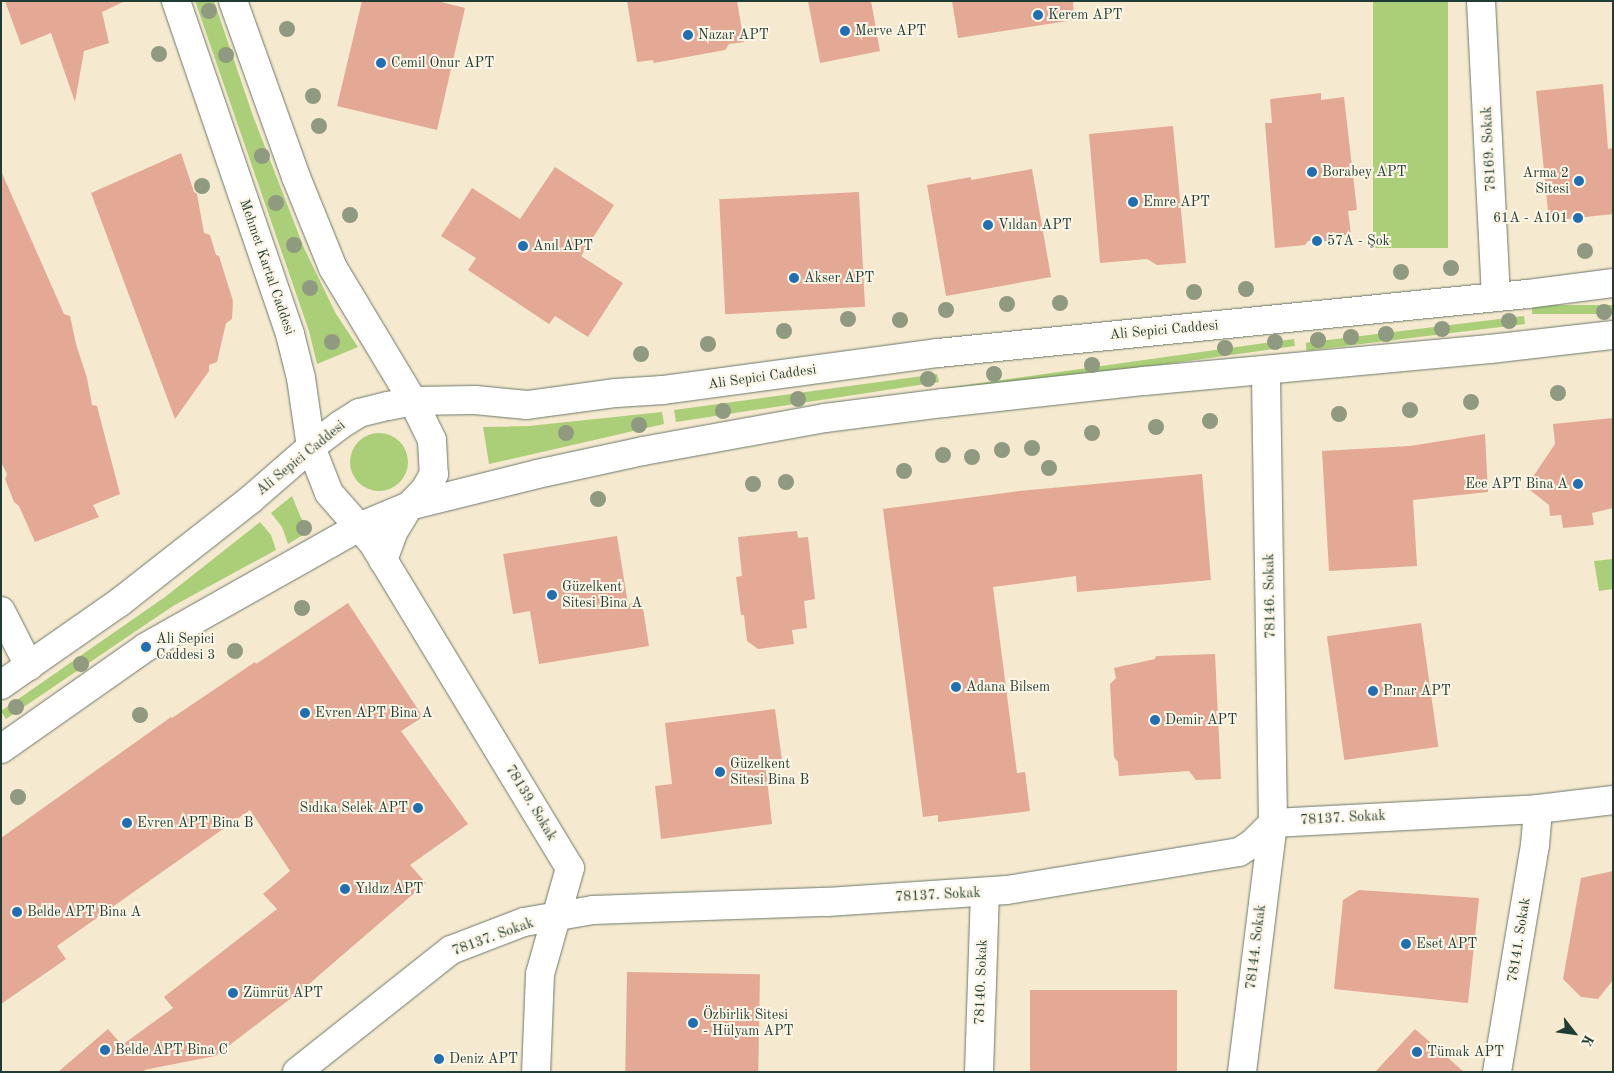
<!DOCTYPE html>
<html>
<head>
<meta charset="utf-8">
<style>
	body { margin:0 }
	#map { position:relative; width:1614px; height:1073px; overflow:hidden; background:#f5e9cf; font-family:"Old Standard TT",serif }
	div>[style] { position:absolute }
	.green>* { inset:0; background:#abcf78; transform-origin:0 0 }
	.round { border-radius:50% }
	.building>* { inset:0; background:#e3a995; transform-origin:0 0 }
	.roads { filter:drop-shadow(0 0 1px #6a796a) drop-shadow(0 0 1px #6a796a) }
	.street>* { height:28px; margin:-14px; padding:0 14px; transform-origin:14px; border-radius:14px; background:#fff }
	.secondary>* { height:28px; margin:-14px; padding:0 14px; transform-origin:14px; border-radius:14px; background:#fff }
	.trees>* { width:16px; height:16px; margin:-8px; border-radius:50%; background:#8f9a81 }
	.dots>* { width:14px; height:14px; translate:-50% -50%; box-sizing:border-box; border:2px solid #fcf5e5; border-radius:50% }
	span { translate:-50% -50%; white-space:nowrap; text-align:center; line-height:1.15; -webkit-text-stroke:4px #fcf5e5; paint-order:stroke }
	.poi-label { font-size:14px; color:#1f3d34 }
	.left { translate:0 -50%; text-align:left }
	.right { translate:-100% -50%; text-align:right }
	.street-label { font-size:14px; color:#1f3d34 }
	.frame { position:absolute; inset:0; border:2px solid #1f3d34; pointer-events:none }
	.north { position:absolute; left:1549px; top:1008px; width:50px; height:50px; -webkit-text-stroke:4px #fcf5e5; paint-order:stroke; rotate:120deg; font-size:14px; font-weight:700; line-height:20px; text-align:center; color:#1f3d34 }
	.north::after { content:''; display:block; margin:auto; width:18px; height:22px; background:#1f3d34; clip-path:polygon(50% 0,100% 100%,50% 72%,0 100%) }
</style>
</head>
<body>
<div id="map">
	<div class="green">
		<div style="clip-path:polygon(195px 1px,214px 1px,253px 116px,304px 248px,336px 314px,358px 347px,317px 364px,309px 331px)"></div>
		<div style="left:1373px;top:1px;width:75px;height:247px"></div>
		<div style="left:1613px;top:305px;width:9px;height:81px;rotate:90deg"></div>
		<div style="left:1524px;top:316px;width:8px;height:220px;rotate:83deg"></div>
		<div style="left:1294px;top:339px;width:7px;height:352px;rotate:82deg"></div>
		<div style="clip-path:polygon(937px 374px,939px 382px,676px 422px,674px 410px)"></div>
		<div style="clip-path:polygon(662px 412px,664px 424px,489px 464px,483px 427px,529px 426px)"></div>
		<div class="round" style="left:350px;top:433px;width:58px;height:58px"></div>
		<div style="clip-path:polygon(292px 496px,301px 518px,311px 530px,288px 544px,282px 527px,271px 513px)"></div>
		<div style="clip-path:polygon(260px 522px,271px 535px,276px 550px,173px 606px,6px 719px,1px 711px,165px 597px)"></div>
		<div style="clip-path:polygon(1613px 559px,1613px 589px,1599px 591px,1594px 561px)"></div>
	</div>
	<div class="building">
		<div style="clip-path:polygon(5px 1px,125px 1px,102px 12px,109px 43px,84px 51px,75px 102px,51px 33px,21px 45px)"></div>
		<div style="clip-path:polygon(362px 1px,437px 1px,465px 8px,437px 130px,337px 106px)"></div>
		<div style="clip-path:polygon(627px 1px,737px 1px,744px 42px,729px 44px,725px 50px,654px 63px,653px 60px,637px 62px)"></div>
		<div style="clip-path:polygon(808px 1px,871px 1px,880px 51px,820px 63px)"></div>
		<div style="clip-path:polygon(952px 1px,1073px 1px,1074px 20px,958px 38px)"></div>
		<div style="clip-path:polygon(1603px 84px,1608px 149px,1613px 148px,1613px 214px,1549px 221px,1536px 91px)"></div>
		<div style="clip-path:polygon(1321px 93px,1321px 100px,1344px 97px,1357px 210px,1348px 211px,1351px 234px,1331px 237px,1327px 241px,1308px 241px,1305px 245px,1275px 248px,1265px 123px,1272px 123px,1270px 99px)"></div>
		<div style="clip-path:polygon(1173px 126px,1186px 263px,1157px 265px,1147px 259px,1100px 263px,1089px 134px)"></div>
		<div style="clip-path:polygon(181px 153px,194px 192px,197px 194px,204px 233px,210px 235px,216px 255px,219px 256px,233px 301px,232px 319px,226px 323px,217px 362px,209px 365px,209px 371px,175px 419px,91px 193px)"></div>
		<div style="clip-path:polygon(555px 167px,614px 205px,581px 256px,623px 283px,588px 337px,555px 316px,549px 324px,468px 270px,476px 258px,441px 236px,472px 188px,520px 219px)"></div>
		<div style="clip-path:polygon(1032px 169px,1051px 277px,946px 296px,927px 185px,971px 177px,971px 180px)"></div>
		<div style="clip-path:polygon(1px 171px,64px 314px,70px 316px,76px 344px,87px 378px,92px 405px,97px 406px,120px 494px,93px 505px,99px 517px,35px 542px,19px 506px,14px 502px,5px 479px,7px 474px,1px 462px)"></div>
		<div style="left:859px;top:192px;width:115px;height:140px;rotate:87deg"></div>
		<div style="clip-path:polygon(1613px 418px,1613px 508px,1592px 513px,1594px 525px,1563px 528px,1561px 515px,1550px 516px,1549px 505px,1526px 487px,1555px 444px,1553px 424px)"></div>
		<div style="clip-path:polygon(1485px 434px,1488px 492px,1413px 500px,1417px 566px,1329px 571px,1322px 451px,1410px 446px)"></div>
		<div style="clip-path:polygon(1202px 474px,1211px 580px,1077px 592px,1076px 576px,993px 587px,1017px 773px,1025px 772px,1030px 811px,938px 822px,938px 815px,923px 817px,883px 509px,1019px 491px)"></div>
		<div style="clip-path:polygon(797px 531px,798px 538px,808px 537px,815px 599px,804px 601px,807px 628px,792px 630px,794px 644px,758px 649px,747px 641px,744px 615px,741px 615px,736px 577px,742px 576px,738px 537px)"></div>
		<div style="clip-path:polygon(617px 536px,628px 604px,642px 602px,649px 646px,539px 664px,530px 611px,513px 614px,503px 554px)"></div>
		<div style="clip-path:polygon(348px 603px,423px 717px,401px 731px,468px 824px,410px 865px,426px 883px,302px 990px,215px 1056px,144px 1070px,146px 1072px,58px 1072px,108px 1029px,122px 1045px,173px 1008px,164px 997px,277px 909px,263px 894px,290px 871px,250px 810px,57px 946px,66px 959px,1px 1004px,1px 838px,171px 717px,172px 718px,255px 662px,256px 664px)"></div>
		<div style="left:1421px;top:623px;width:125px;height:95px;rotate:82deg"></div>
		<div style="clip-path:polygon(1215px 654px,1221px 779px,1196px 780px,1189px 771px,1119px 776px,1118px 762px,1114px 757px,1110px 684px,1116px 678px,1114px 668px,1155px 659px,1156px 656px)"></div>
		<div style="clip-path:polygon(775px 709px,783px 768px,766px 770px,772px 824px,661px 839px,655px 786px,672px 784px,665px 723px)"></div>
		<div style="clip-path:polygon(1613px 871px,1613px 980px,1598px 999px,1581px 997px,1563px 979px,1581px 878px)"></div>
		<div style="clip-path:polygon(1359px 890px,1479px 898px,1468px 1003px,1334px 989px,1343px 900px)"></div>
		<div style="left:627px;top:972px;width:133px;height:100px;rotate:1deg"></div>
		<div style="left:1030px;top:990px;width:147px;height:82px"></div>
		<div style="clip-path:polygon(1415px 1029px,1464px 1072px,1375px 1072px)"></div>
	</div>
	<div class="roads">
		<div class="street">
			<div style="left:1481px;top:1px;width:296px;rotate:87.1deg"></div>
			<div style="left:1px;top:611px;width:62px;rotate:63deg"></div>
			<div style="left:297px;top:1072px;width:196px;rotate:-38.4deg"></div>
			<div style="left:451px;top:950px;width:78px;rotate:-21deg"></div>
			<div style="left:524px;top:922px;width:70px;rotate:-9.9deg"></div>
			<div style="left:593px;top:910px;width:234px;rotate:-2deg"></div>
			<div style="left:827px;top:902px;width:180px;rotate:-3.8deg"></div>
			<div style="left:1007px;top:890px;width:235px;rotate:-9.3deg"></div>
			<div style="left:1239px;top:852px;width:15px;rotate:-32deg"></div>
			<div style="left:1252px;top:844px;width:30px;rotate:-45deg"></div>
			<div style="left:1273px;top:823px;width:265px;rotate:-3deg"></div>
			<div style="left:1538px;top:809px;width:76px;rotate:-6.8deg"></div>
			<div style="left:979px;top:1072px;width:180px;rotate:-88.1deg"></div>
			<div style="left:1242px;top:1072px;width:251px;rotate:-82.9deg"></div>
			<div style="left:1273px;top:823px;width:453px;rotate:-90.9deg"></div>
			<div style="left:1497px;top:1072px;width:230px;rotate:-80.5deg"></div>
			<div style="left:1535px;top:845px;width:36px;rotate:-85deg"></div>
		</div>
		<div class="secondary">
			<div style="left:176px;top:1px;width:352px;rotate:71.1deg"></div>
			<div style="left:290px;top:334px;width:45px;rotate:76deg"></div>
			<div style="left:301px;top:378px;width:70px;rotate:81.8deg"></div>
			<div style="left:311px;top:447px;width:49px;rotate:68.6deg"></div>
			<div style="left:329px;top:493px;width:67px;rotate:48.7deg"></div>
			<div style="left:373px;top:543px;width:380px;rotate:58.8deg"></div>
			<div style="left:570px;top:868px;width:110px;rotate:105.8deg"></div>
			<div style="left:540px;top:974px;width:98px;rotate:92.3deg"></div>
			<div style="left:233px;top:1px;width:187px;rotate:70.3deg"></div>
			<div style="left:296px;top:177px;width:98px;rotate:67.9deg"></div>
			<div style="left:333px;top:268px;width:155px;rotate:59deg"></div>
			<div style="left:413px;top:401px;width:43px;rotate:64deg"></div>
			<div style="left:432px;top:440px;width:34px;rotate:87deg"></div>
			<div style="left:434px;top:474px;width:20px;rotate:120deg"></div>
			<div style="left:424px;top:491px;width:21px;rotate:135deg"></div>
			<div style="left:409px;top:506px;width:31px;rotate:121deg"></div>
			<div style="left:393px;top:533px;width:29px;rotate:110deg"></div>
			<div style="left:1px;top:685px;width:145px;rotate:-34.9deg"></div>
			<div style="left:120px;top:602px;width:165px;rotate:-38.1deg"></div>
			<div style="left:250px;top:500px;width:81px;rotate:-41deg"></div>
			<div style="left:311px;top:447px;width:36px;rotate:-37deg"></div>
			<div style="left:340px;top:425px;width:22px;rotate:-32deg"></div>
			<div style="left:359px;top:413px;width:30px;rotate:-14deg"></div>
			<div style="left:388px;top:406px;width:25px;rotate:-11deg"></div>
			<div style="left:413px;top:401px;width:62px;rotate:-0.9deg"></div>
			<div style="left:475px;top:400px;width:52px;rotate:5.5deg"></div>
			<div style="left:527px;top:405px;width:90px;rotate:-7.7deg"></div>
			<div style="left:616px;top:393px;width:47px;rotate:-3.7deg"></div>
			<div style="left:663px;top:390px;width:277px;rotate:-7.7deg"></div>
			<div style="left:938px;top:353px;width:592px;rotate:-5.72deg"></div>
			<div style="left:1527px;top:294px;width:87px;rotate:-7.3deg"></div>
			<div style="left:1px;top:749px;width:177px;rotate:-35.1deg"></div>
			<div style="left:146px;top:647px;width:244px;rotate:-29.4deg"></div>
			<div style="left:359px;top:527px;width:54px;rotate:-22.8deg"></div>
			<div style="left:409px;top:506px;width:132px;rotate:-14deg"></div>
			<div style="left:537px;top:474px;width:108px;rotate:-12.2deg"></div>
			<div style="left:643px;top:451px;width:185px;rotate:-10.3deg"></div>
			<div style="left:825px;top:418px;width:120px;rotate:-7.2deg"></div>
			<div style="left:944px;top:403px;width:201px;rotate:-6.3deg"></div>
			<div style="left:1144px;top:381px;width:347px;rotate:-5.3deg"></div>
			<div style="left:1490px;top:349px;width:124px;rotate:-6.5deg"></div>
		</div>
	</div>
	<div class="trees">
		<div style="left:209px;top:11px"></div>
		<div style="left:287px;top:29px"></div>
		<div style="left:159px;top:54px"></div>
		<div style="left:226px;top:55px"></div>
		<div style="left:313px;top:96px"></div>
		<div style="left:319px;top:126px"></div>
		<div style="left:262px;top:156px"></div>
		<div style="left:202px;top:186px"></div>
		<div style="left:276px;top:203px"></div>
		<div style="left:350px;top:215px"></div>
		<div style="left:294px;top:245px"></div>
		<div style="left:1585px;top:251px"></div>
		<div style="left:1451px;top:268px"></div>
		<div style="left:1401px;top:272px"></div>
		<div style="left:310px;top:288px"></div>
		<div style="left:1246px;top:289px"></div>
		<div style="left:1194px;top:292px"></div>
		<div style="left:1060px;top:303px"></div>
		<div style="left:1007px;top:304px"></div>
		<div style="left:946px;top:310px"></div>
		<div style="left:1604px;top:312px"></div>
		<div style="left:848px;top:319px"></div>
		<div style="left:900px;top:320px"></div>
		<div style="left:1509px;top:321px"></div>
		<div style="left:1442px;top:329px"></div>
		<div style="left:784px;top:331px"></div>
		<div style="left:1386px;top:334px"></div>
		<div style="left:1351px;top:337px"></div>
		<div style="left:1318px;top:340px"></div>
		<div style="left:332px;top:342px"></div>
		<div style="left:1275px;top:342px"></div>
		<div style="left:708px;top:344px"></div>
		<div style="left:1225px;top:348px"></div>
		<div style="left:641px;top:354px"></div>
		<div style="left:1092px;top:365px"></div>
		<div style="left:994px;top:374px"></div>
		<div style="left:928px;top:379px"></div>
		<div style="left:1558px;top:393px"></div>
		<div style="left:798px;top:399px"></div>
		<div style="left:1471px;top:402px"></div>
		<div style="left:1410px;top:410px"></div>
		<div style="left:723px;top:411px"></div>
		<div style="left:1339px;top:414px"></div>
		<div style="left:1210px;top:421px"></div>
		<div style="left:639px;top:425px"></div>
		<div style="left:1156px;top:427px"></div>
		<div style="left:566px;top:433px"></div>
		<div style="left:1092px;top:433px"></div>
		<div style="left:1032px;top:448px"></div>
		<div style="left:1002px;top:450px"></div>
		<div style="left:943px;top:455px"></div>
		<div style="left:972px;top:457px"></div>
		<div style="left:1049px;top:468px"></div>
		<div style="left:904px;top:471px"></div>
		<div style="left:786px;top:482px"></div>
		<div style="left:753px;top:484px"></div>
		<div style="left:598px;top:499px"></div>
		<div style="left:304px;top:528px"></div>
		<div style="left:302px;top:608px"></div>
		<div style="left:235px;top:651px"></div>
		<div style="left:81px;top:664px"></div>
		<div style="left:16px;top:707px"></div>
		<div style="left:140px;top:715px"></div>
		<div style="left:18px;top:797px"></div>
	</div>
	<div class="dots">
		<div style="left:1038px;top:15px;background:#1f6fb2"></div>
		<div style="left:845px;top:31px;background:#1f6fb2"></div>
		<div style="left:688px;top:35px;background:#1f6fb2"></div>
		<div style="left:381px;top:63px;background:#1f6fb2"></div>
		<div style="left:1312px;top:172px;background:#1f6fb2"></div>
		<div style="left:1579px;top:181px;background:#1f6fb2"></div>
		<div style="left:1133px;top:202px;background:#1f6fb2"></div>
		<div style="left:1578px;top:218px;background:#1f6fb2"></div>
		<div style="left:988px;top:225px;background:#1f6fb2"></div>
		<div style="left:1317px;top:241px;background:#1f6fb2"></div>
		<div style="left:523px;top:246px;background:#1f6fb2"></div>
		<div style="left:794px;top:278px;background:#1f6fb2"></div>
		<div style="left:1578px;top:484px;background:#1f6fb2"></div>
		<div style="left:552px;top:595px;background:#1f6fb2"></div>
		<div style="left:146px;top:647px;background:#1f6fb2"></div>
		<div style="left:956px;top:687px;background:#1f6fb2"></div>
		<div style="left:1373px;top:691px;background:#1f6fb2"></div>
		<div style="left:305px;top:713px;background:#1f6fb2"></div>
		<div style="left:1155px;top:720px;background:#1f6fb2"></div>
		<div style="left:720px;top:772px;background:#1f6fb2"></div>
		<div style="left:418px;top:808px;background:#1f6fb2"></div>
		<div style="left:127px;top:823px;background:#1f6fb2"></div>
		<div style="left:345px;top:889px;background:#1f6fb2"></div>
		<div style="left:17px;top:912px;background:#1f6fb2"></div>
		<div style="left:1406px;top:944px;background:#1f6fb2"></div>
		<div style="left:233px;top:993px;background:#1f6fb2"></div>
		<div style="left:693px;top:1023px;background:#1f6fb2"></div>
		<div style="left:105px;top:1050px;background:#1f6fb2"></div>
		<div style="left:1417px;top:1052px;background:#1f6fb2"></div>
		<div style="left:439px;top:1059px;background:#1f6fb2"></div>
	</div>
	<div class="poi-label">
		<span class="left" style="left:1048px;top:15px">Kerem APT</span>
		<span class="left" style="left:855px;top:31px">Merve APT</span>
		<span class="left" style="left:698px;top:35px">Nazar APT</span>
		<span class="left" style="left:391px;top:63px">Cemil Onur APT</span>
		<span class="left" style="left:1322px;top:172px">Borabey APT</span>
		<span class="right" style="left:1569px;top:181px">Arma 2<br>Sitesi</span>
		<span class="left" style="left:1143px;top:202px">Emre APT</span>
		<span class="right" style="left:1568px;top:218px">61A - A101</span>
		<span class="left" style="left:998px;top:225px">Vıldan APT</span>
		<span class="left" style="left:1327px;top:241px">57A - Şok</span>
		<span class="left" style="left:533px;top:246px">Anıl APT</span>
		<span class="left" style="left:804px;top:278px">Akser APT</span>
		<span class="right" style="left:1568px;top:484px">Ece APT Bina A</span>
		<span class="left" style="left:562px;top:595px">Güzelkent<br>Sitesi Bina A</span>
		<span class="left" style="left:156px;top:647px">Ali Sepici<br>Caddesi 3</span>
		<span class="left" style="left:966px;top:687px">Adana Bilsem</span>
		<span class="left" style="left:1383px;top:691px">Pınar APT</span>
		<span class="left" style="left:315px;top:713px">Evren APT Bina A</span>
		<span class="left" style="left:1165px;top:720px">Demir APT</span>
		<span class="left" style="left:730px;top:772px">Güzelkent<br>Sitesi Bina B</span>
		<span class="right" style="left:408px;top:808px">Sıdıka Selek APT</span>
		<span class="left" style="left:137px;top:823px">Evren APT Bina B</span>
		<span class="left" style="left:355px;top:889px">Yıldız APT</span>
		<span class="left" style="left:27px;top:912px">Belde APT Bina A</span>
		<span class="left" style="left:1416px;top:944px">Eset APT</span>
		<span class="left" style="left:243px;top:993px">Zümrüt APT</span>
		<span class="left" style="left:703px;top:1023px">Özbirlik Sitesi<br>- Hülyam APT</span>
		<span class="left" style="left:115px;top:1050px">Belde APT Bina C</span>
		<span class="left" style="left:1427px;top:1052px">Tümak APT</span>
		<span class="left" style="left:449px;top:1059px">Deniz APT</span>
	</div>
	<div class="street-label">
		<span style="left:1489px;top:149px;rotate:-93deg">78169. Sokak</span>
		<span style="left:267px;top:267px;rotate:71deg">Mehmet Kartal Caddesi</span>
		<span style="left:1164px;top:330px;rotate:-5deg">Ali Sepici Caddesi</span>
		<span style="left:762px;top:377px;rotate:-8deg">Ali Sepici Caddesi</span>
		<span style="left:301px;top:458px;rotate:-39deg">Ali Sepici Caddesi</span>
		<span style="left:1270px;top:596px;rotate:-91deg">78146. Sokak</span>
		<span style="left:531px;top:803px;rotate:59deg">78139. Sokak</span>
		<span style="left:1343px;top:818px;rotate:-3deg">78137. Sokak</span>
		<span style="left:938px;top:895px;rotate:-3deg">78137. Sokak</span>
		<span style="left:493px;top:937px;rotate:-20deg">78137. Sokak</span>
		<span style="left:1519px;top:940px;rotate:-81deg">78141. Sokak</span>
		<span style="left:1256px;top:947px;rotate:-83deg">78144. Sokak</span>
		<span style="left:981px;top:982px;rotate:-88deg">78140. Sokak</span>
	</div>
	<div class="frame"></div>
	<div class="north">K</div>
</div>
</body>
</html>
